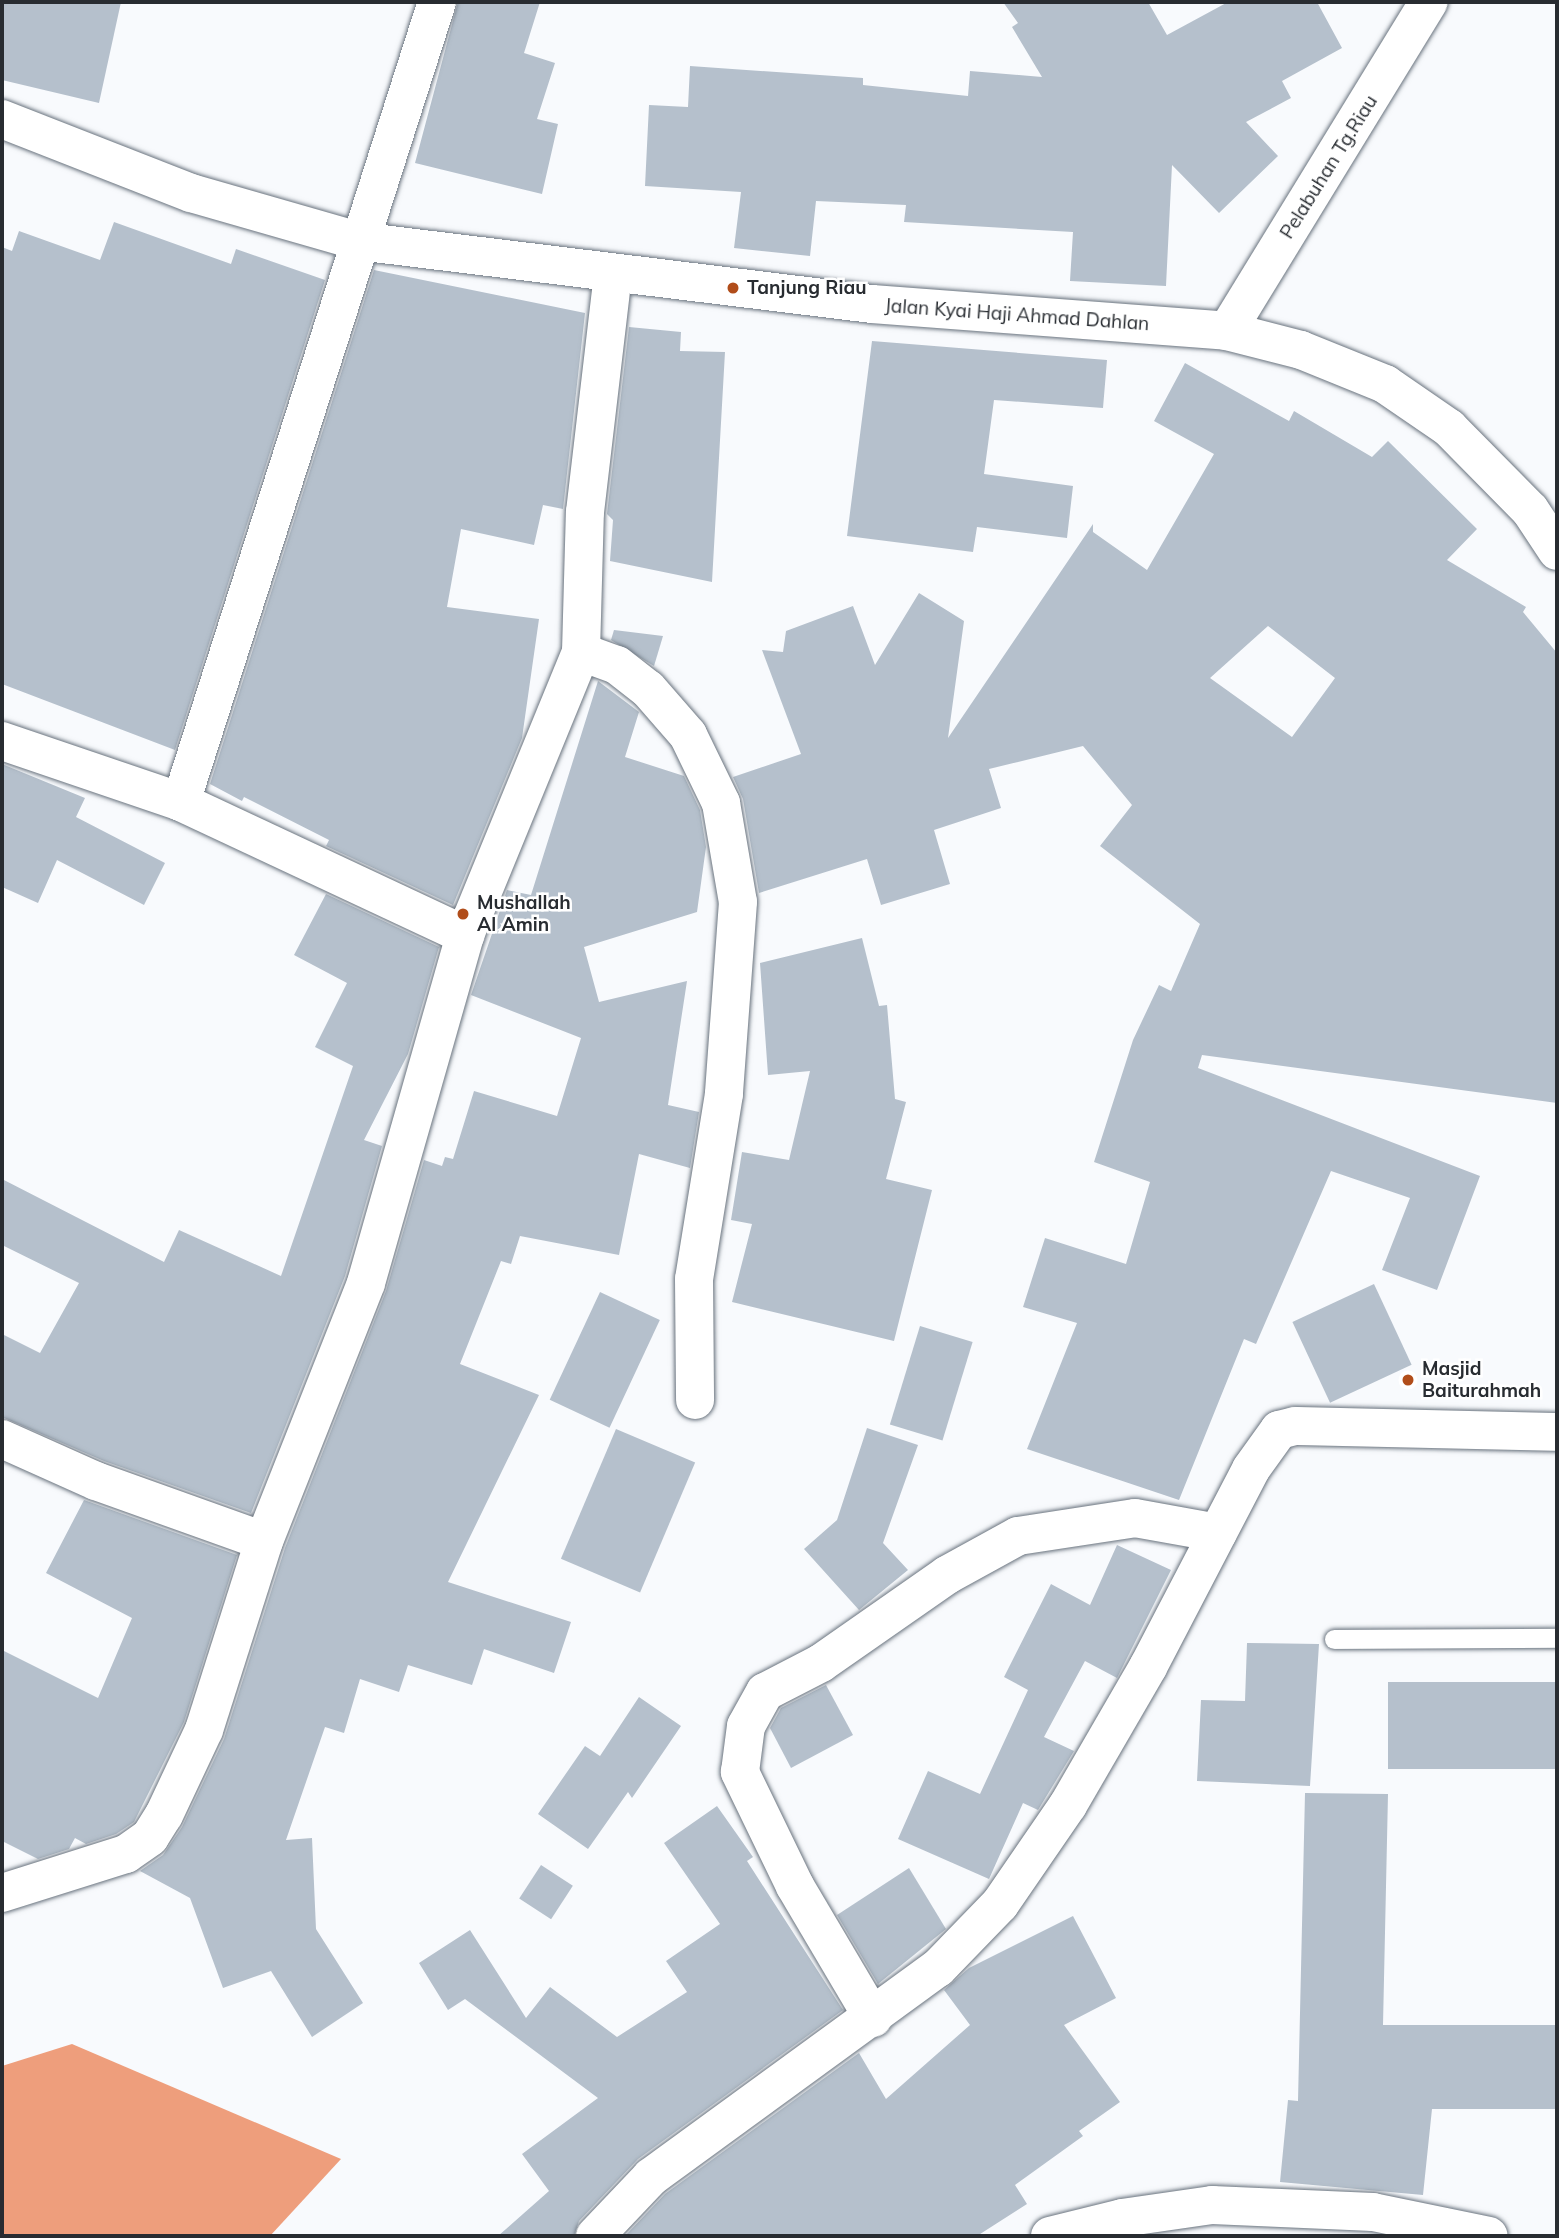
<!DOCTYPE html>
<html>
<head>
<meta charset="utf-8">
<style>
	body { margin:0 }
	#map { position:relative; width:1559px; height:2238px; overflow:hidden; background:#f8fafd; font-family:Mulish,sans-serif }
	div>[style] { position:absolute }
	.forest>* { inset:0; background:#ee9e7c }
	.building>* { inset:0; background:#b5c0cc; transform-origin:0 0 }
	.roads { filter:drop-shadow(0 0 2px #69737e) drop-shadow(0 0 2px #69737e) }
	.lane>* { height:19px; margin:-9.5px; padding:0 9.5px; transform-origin:9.5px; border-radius:9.5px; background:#fff }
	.street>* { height:38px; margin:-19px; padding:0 19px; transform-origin:19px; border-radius:19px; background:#fff }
	.secondary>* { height:38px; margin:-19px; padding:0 19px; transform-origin:19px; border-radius:19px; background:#fff }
	.dots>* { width:19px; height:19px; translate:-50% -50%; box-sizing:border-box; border:4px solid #fff; border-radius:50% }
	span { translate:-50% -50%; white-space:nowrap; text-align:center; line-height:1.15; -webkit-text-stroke:5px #fff; paint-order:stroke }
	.street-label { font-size:19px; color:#282c31 }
	.poi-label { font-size:19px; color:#282c31; font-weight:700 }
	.left { translate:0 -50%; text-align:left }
	.frame { position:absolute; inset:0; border:4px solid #282c31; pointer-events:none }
</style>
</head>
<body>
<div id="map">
	<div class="forest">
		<div style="clip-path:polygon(72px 2044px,341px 2159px,270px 2236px,2px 2236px,2px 2066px)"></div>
	</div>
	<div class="building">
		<div style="clip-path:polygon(2px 2px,121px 2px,99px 103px,2px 80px)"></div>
		<div style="clip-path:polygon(458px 2px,540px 2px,524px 53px,555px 63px,537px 119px,558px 124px,542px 194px,415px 163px)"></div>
		<div style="clip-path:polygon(1003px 2px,1148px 2px,1167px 35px,1228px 2px,1317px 2px,1342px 48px,1282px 81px,1291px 98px,1246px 122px,1278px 156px,1219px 213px,1172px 165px,1166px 286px,1070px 281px,1073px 232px,904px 222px,906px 205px,816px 201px,810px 256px,734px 248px,741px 192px,645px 186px,649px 105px,688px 107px,690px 66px,863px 78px,863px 85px,968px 96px,970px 71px,1042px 77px,1012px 27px,1018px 23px)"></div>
		<div style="clip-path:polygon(114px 222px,231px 264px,236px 249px,325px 280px,175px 750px,2px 684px,2px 247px,12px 251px,19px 231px,100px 260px)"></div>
		<div style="clip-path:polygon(374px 270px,585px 313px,563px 509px,543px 505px,534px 545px,461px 529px,447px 607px,539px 619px,522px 738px,453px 905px,326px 846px,329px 840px,244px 797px,242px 801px,210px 784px)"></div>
		<div style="clip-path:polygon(629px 327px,681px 332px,680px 351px,725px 352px,712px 582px,610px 561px,613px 520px,607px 514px)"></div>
		<div style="clip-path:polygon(872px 341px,1107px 360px,1103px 408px,994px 400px,984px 474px,1073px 486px,1067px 538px,977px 527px,973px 552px,847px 536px)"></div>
		<div style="clip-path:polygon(evenodd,1185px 363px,1289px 421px,1294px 411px,1372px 457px,1388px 441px,1477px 529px,1447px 560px,1526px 607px,1523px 612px,1557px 653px,1557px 1103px,1202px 1055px,1198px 1068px,1480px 1176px,1437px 1290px,1382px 1270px,1410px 1198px,1331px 1171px,1256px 1344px,1244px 1339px,1179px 1500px,1027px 1449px,1077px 1323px,1023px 1307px,1045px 1238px,1126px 1264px,1150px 1182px,1094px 1162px,1133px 1040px,1159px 985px,1171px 991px,1200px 924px,1100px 846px,1132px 805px,1083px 746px,989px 769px,1001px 808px,934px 830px,950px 884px,881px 905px,867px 859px,759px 893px,743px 799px,733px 777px,801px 754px,762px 650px,783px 652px,786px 631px,853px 606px,875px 665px,919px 593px,964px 621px,948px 738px,1093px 524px,1093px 532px,1147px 570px,1214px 454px,1154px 421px,1185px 363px,1268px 626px,1335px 678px,1292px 737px,1210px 678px,1268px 626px)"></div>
		<div style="clip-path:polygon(614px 630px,663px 636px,654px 666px,611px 640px)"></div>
		<div style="clip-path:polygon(598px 681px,639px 712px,625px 757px,684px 776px,700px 810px,706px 847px,697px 912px,584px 947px,599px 1002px,687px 981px,668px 1105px,699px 1112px,690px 1168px,639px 1154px,619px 1255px,520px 1236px,511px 1264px,501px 1261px,460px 1364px,539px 1395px,448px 1582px,571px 1622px,554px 1673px,484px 1649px,472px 1685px,408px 1665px,399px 1692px,360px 1679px,344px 1733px,325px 1727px,286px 1840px,312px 1838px,316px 1929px,363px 2003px,312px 2037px,271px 1971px,223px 1988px,190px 1898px,140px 1871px,163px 1855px,182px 1827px,224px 1739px,285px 1548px,386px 1291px,424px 1160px,442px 1166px,445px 1157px,453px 1159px,474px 1091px,557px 1116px,581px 1038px,471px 995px,507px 890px,531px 895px)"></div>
		<div style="clip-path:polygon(2px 764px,85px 798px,76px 817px,165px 863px,144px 905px,57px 860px,38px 903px,2px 887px)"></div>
		<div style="clip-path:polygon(326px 894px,439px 947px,408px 1054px,364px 1140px,382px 1146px,345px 1276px,251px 1513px,104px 1461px,2px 1417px,2px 1334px,40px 1353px,79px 1283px,2px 1245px,2px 1179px,164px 1262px,179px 1230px,281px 1276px,353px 1066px,315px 1047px,347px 983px,294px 955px)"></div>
		<div style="clip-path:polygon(862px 938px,879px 1006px,887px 1005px,895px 1099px,906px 1102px,886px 1179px,932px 1190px,894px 1341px,732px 1302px,752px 1224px,731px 1220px,742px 1152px,789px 1160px,810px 1071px,768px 1075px,760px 963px)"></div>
		<div style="left:1374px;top:1284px;width:89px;height:90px;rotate:65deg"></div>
		<div style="left:600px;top:1292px;width:66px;height:119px;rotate:25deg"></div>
		<div style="left:920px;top:1326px;width:55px;height:103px;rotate:17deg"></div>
		<div style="clip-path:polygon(867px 1428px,918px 1445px,883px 1543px,908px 1570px,859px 1610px,804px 1549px,837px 1520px)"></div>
		<div style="left:616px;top:1429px;width:86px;height:141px;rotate:23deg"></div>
		<div style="clip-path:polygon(84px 1500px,237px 1555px,184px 1722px,134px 1822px,116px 1834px,86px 1844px,75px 1838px,69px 1849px,38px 1859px,2px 1841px,2px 1650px,98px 1698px,132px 1618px,46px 1573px)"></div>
		<div style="clip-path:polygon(1117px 1545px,1171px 1570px,1117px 1678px,1085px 1661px,1044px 1737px,1074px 1751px,1038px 1810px,1023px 1803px,989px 1879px,898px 1839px,928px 1771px,980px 1794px,1028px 1690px,1004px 1677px,1051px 1584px,1090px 1605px)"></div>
		<div style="clip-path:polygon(1247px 1643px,1319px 1644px,1310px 1786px,1197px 1781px,1201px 1700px,1245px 1701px)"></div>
		<div style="left:1388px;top:1682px;width:169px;height:87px"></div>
		<div style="clip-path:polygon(826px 1685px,853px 1735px,791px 1768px,770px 1728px,781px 1708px)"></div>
		<div style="clip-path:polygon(639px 1697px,681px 1726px,632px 1798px,628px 1792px,588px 1849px,538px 1814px,585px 1746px,600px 1756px)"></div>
		<div style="clip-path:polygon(1305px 1793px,1388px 1794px,1383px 2025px,1557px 2025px,1557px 2109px,1432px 2109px,1423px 2195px,1280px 2182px,1288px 2100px,1298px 2101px)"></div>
		<div style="clip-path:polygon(717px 1806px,753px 1857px,747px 1861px,843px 2010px,638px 2159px,579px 2221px,574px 2236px,498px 2236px,549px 2191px,522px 2154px,598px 2098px,465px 1999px,448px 2010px,419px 1963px,470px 1930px,526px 2018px,550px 1987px,617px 2037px,687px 1992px,666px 1961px,720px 1924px,664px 1843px)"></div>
		<div style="left:541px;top:1865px;width:38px;height:40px;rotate:33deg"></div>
		<div style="clip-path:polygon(909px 1868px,946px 1929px,878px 1984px,837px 1915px)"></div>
		<div style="clip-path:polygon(1073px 1916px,1116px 1998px,1064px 2025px,1120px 2102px,1079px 2131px,1083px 2136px,1015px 2185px,1027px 2204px,977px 2236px,625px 2236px,665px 2194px,859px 2053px,886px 2099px,970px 2025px,944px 1990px,969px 1968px)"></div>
	</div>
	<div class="roads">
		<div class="lane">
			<div style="left:1334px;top:1639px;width:223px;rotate:-0.3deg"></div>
		</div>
		<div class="street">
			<div style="left:1227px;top:331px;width:386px;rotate:-58.5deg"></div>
			<div style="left:581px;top:652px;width:38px;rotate:20deg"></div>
			<div style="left:617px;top:665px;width:39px;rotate:38deg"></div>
			<div style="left:648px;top:689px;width:61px;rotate:49deg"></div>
			<div style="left:688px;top:735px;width:76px;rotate:64.1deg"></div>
			<div style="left:721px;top:803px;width:100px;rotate:80.3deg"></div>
			<div style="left:738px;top:902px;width:193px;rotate:94.2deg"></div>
			<div style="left:724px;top:1094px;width:187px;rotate:99.2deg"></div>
			<div style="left:694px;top:1279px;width:121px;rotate:89.5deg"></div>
			<div style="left:2px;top:741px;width:189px;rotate:18.8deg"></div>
			<div style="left:181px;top:802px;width:314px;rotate:25.1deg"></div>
			<div style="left:465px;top:935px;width:306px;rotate:-67.7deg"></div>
			<div style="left:581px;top:652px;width:140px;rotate:-88.4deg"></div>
			<div style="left:585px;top:512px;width:240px;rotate:-83.3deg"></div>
			<div style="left:181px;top:802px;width:840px;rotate:-72.26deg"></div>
			<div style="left:2px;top:1439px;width:103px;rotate:24.1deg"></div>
			<div style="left:96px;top:1481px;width:178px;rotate:19.7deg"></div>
			<div style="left:2px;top:1893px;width:130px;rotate:-17.5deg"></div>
			<div style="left:126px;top:1854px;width:29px;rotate:-35deg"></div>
			<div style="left:150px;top:1837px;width:26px;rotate:-58deg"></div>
			<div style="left:164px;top:1815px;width:94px;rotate:-64.8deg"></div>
			<div style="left:204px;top:1730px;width:198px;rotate:-72.4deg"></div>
			<div style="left:264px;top:1541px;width:277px;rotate:-68.4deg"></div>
			<div style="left:366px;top:1283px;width:362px;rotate:-74.1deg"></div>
			<div style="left:873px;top:2018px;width:153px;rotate:-120.6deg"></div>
			<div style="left:795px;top:1886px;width:127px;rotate:-115.8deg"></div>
			<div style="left:740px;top:1772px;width:46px;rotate:-82.6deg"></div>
			<div style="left:746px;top:1726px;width:39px;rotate:-61deg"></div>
			<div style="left:765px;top:1692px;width:63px;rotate:-27.4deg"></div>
			<div style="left:821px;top:1663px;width:154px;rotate:-34.9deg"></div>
			<div style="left:947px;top:1575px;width:81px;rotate:-28.8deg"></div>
			<div style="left:1018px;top:1536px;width:118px;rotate:-8.7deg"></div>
			<div style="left:1135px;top:1518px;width:84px;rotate:10.2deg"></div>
			<div style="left:595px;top:2236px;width:81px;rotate:-46.5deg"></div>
			<div style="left:651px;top:2177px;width:355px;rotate:-36.1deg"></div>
			<div style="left:938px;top:1968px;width:89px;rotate:-45.9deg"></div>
			<div style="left:1000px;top:1904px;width:120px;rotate:-55.5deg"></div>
			<div style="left:1068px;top:1805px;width:160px;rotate:-59.9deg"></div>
			<div style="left:1148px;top:1667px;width:223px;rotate:-62.5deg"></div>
			<div style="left:1251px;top:1469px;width:48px;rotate:-54.3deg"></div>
			<div style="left:1279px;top:1430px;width:16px;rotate:-14deg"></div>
			<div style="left:1295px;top:1426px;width:262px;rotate:1.3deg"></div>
			<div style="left:1050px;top:2236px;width:74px;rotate:-14deg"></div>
			<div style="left:1122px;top:2218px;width:91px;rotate:-8.2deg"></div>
			<div style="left:1212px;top:2205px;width:161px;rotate:2.5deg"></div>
			<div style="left:1373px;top:2212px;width:118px;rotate:11.7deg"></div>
		</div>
		<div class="secondary">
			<div style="left:2px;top:119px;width:203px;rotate:21.4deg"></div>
			<div style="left:191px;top:193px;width:174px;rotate:16deg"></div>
			<div style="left:358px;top:241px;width:518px;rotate:6.99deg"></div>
			<div style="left:872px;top:304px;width:356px;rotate:4.3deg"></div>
			<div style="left:1227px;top:331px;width:76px;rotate:14.4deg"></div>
			<div style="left:1301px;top:350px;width:91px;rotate:22deg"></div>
			<div style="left:1385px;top:384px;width:78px;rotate:34.5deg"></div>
			<div style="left:1449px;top:428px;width:115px;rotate:45.4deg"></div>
			<div style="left:1530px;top:510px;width:49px;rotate:56.6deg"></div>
		</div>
	</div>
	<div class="dots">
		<div style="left:733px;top:288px;background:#b14d1a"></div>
		<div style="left:463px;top:914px;background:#b14d1a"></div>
		<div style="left:1408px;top:1380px;background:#b14d1a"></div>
	</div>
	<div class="street-label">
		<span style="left:1329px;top:167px;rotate:-58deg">Pelabuhan Tg.Riau</span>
		<span style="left:1017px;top:315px;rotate:4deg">Jalan Kyai Haji Ahmad Dahlan</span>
	</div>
	<div class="poi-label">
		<span class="left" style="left:747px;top:288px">Tanjung Riau</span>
		<span class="left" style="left:477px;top:914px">Mushallah<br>Al Amin</span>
		<span class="left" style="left:1422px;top:1380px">Masjid<br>Baiturahmah</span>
	</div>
	<div class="frame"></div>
</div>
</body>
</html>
